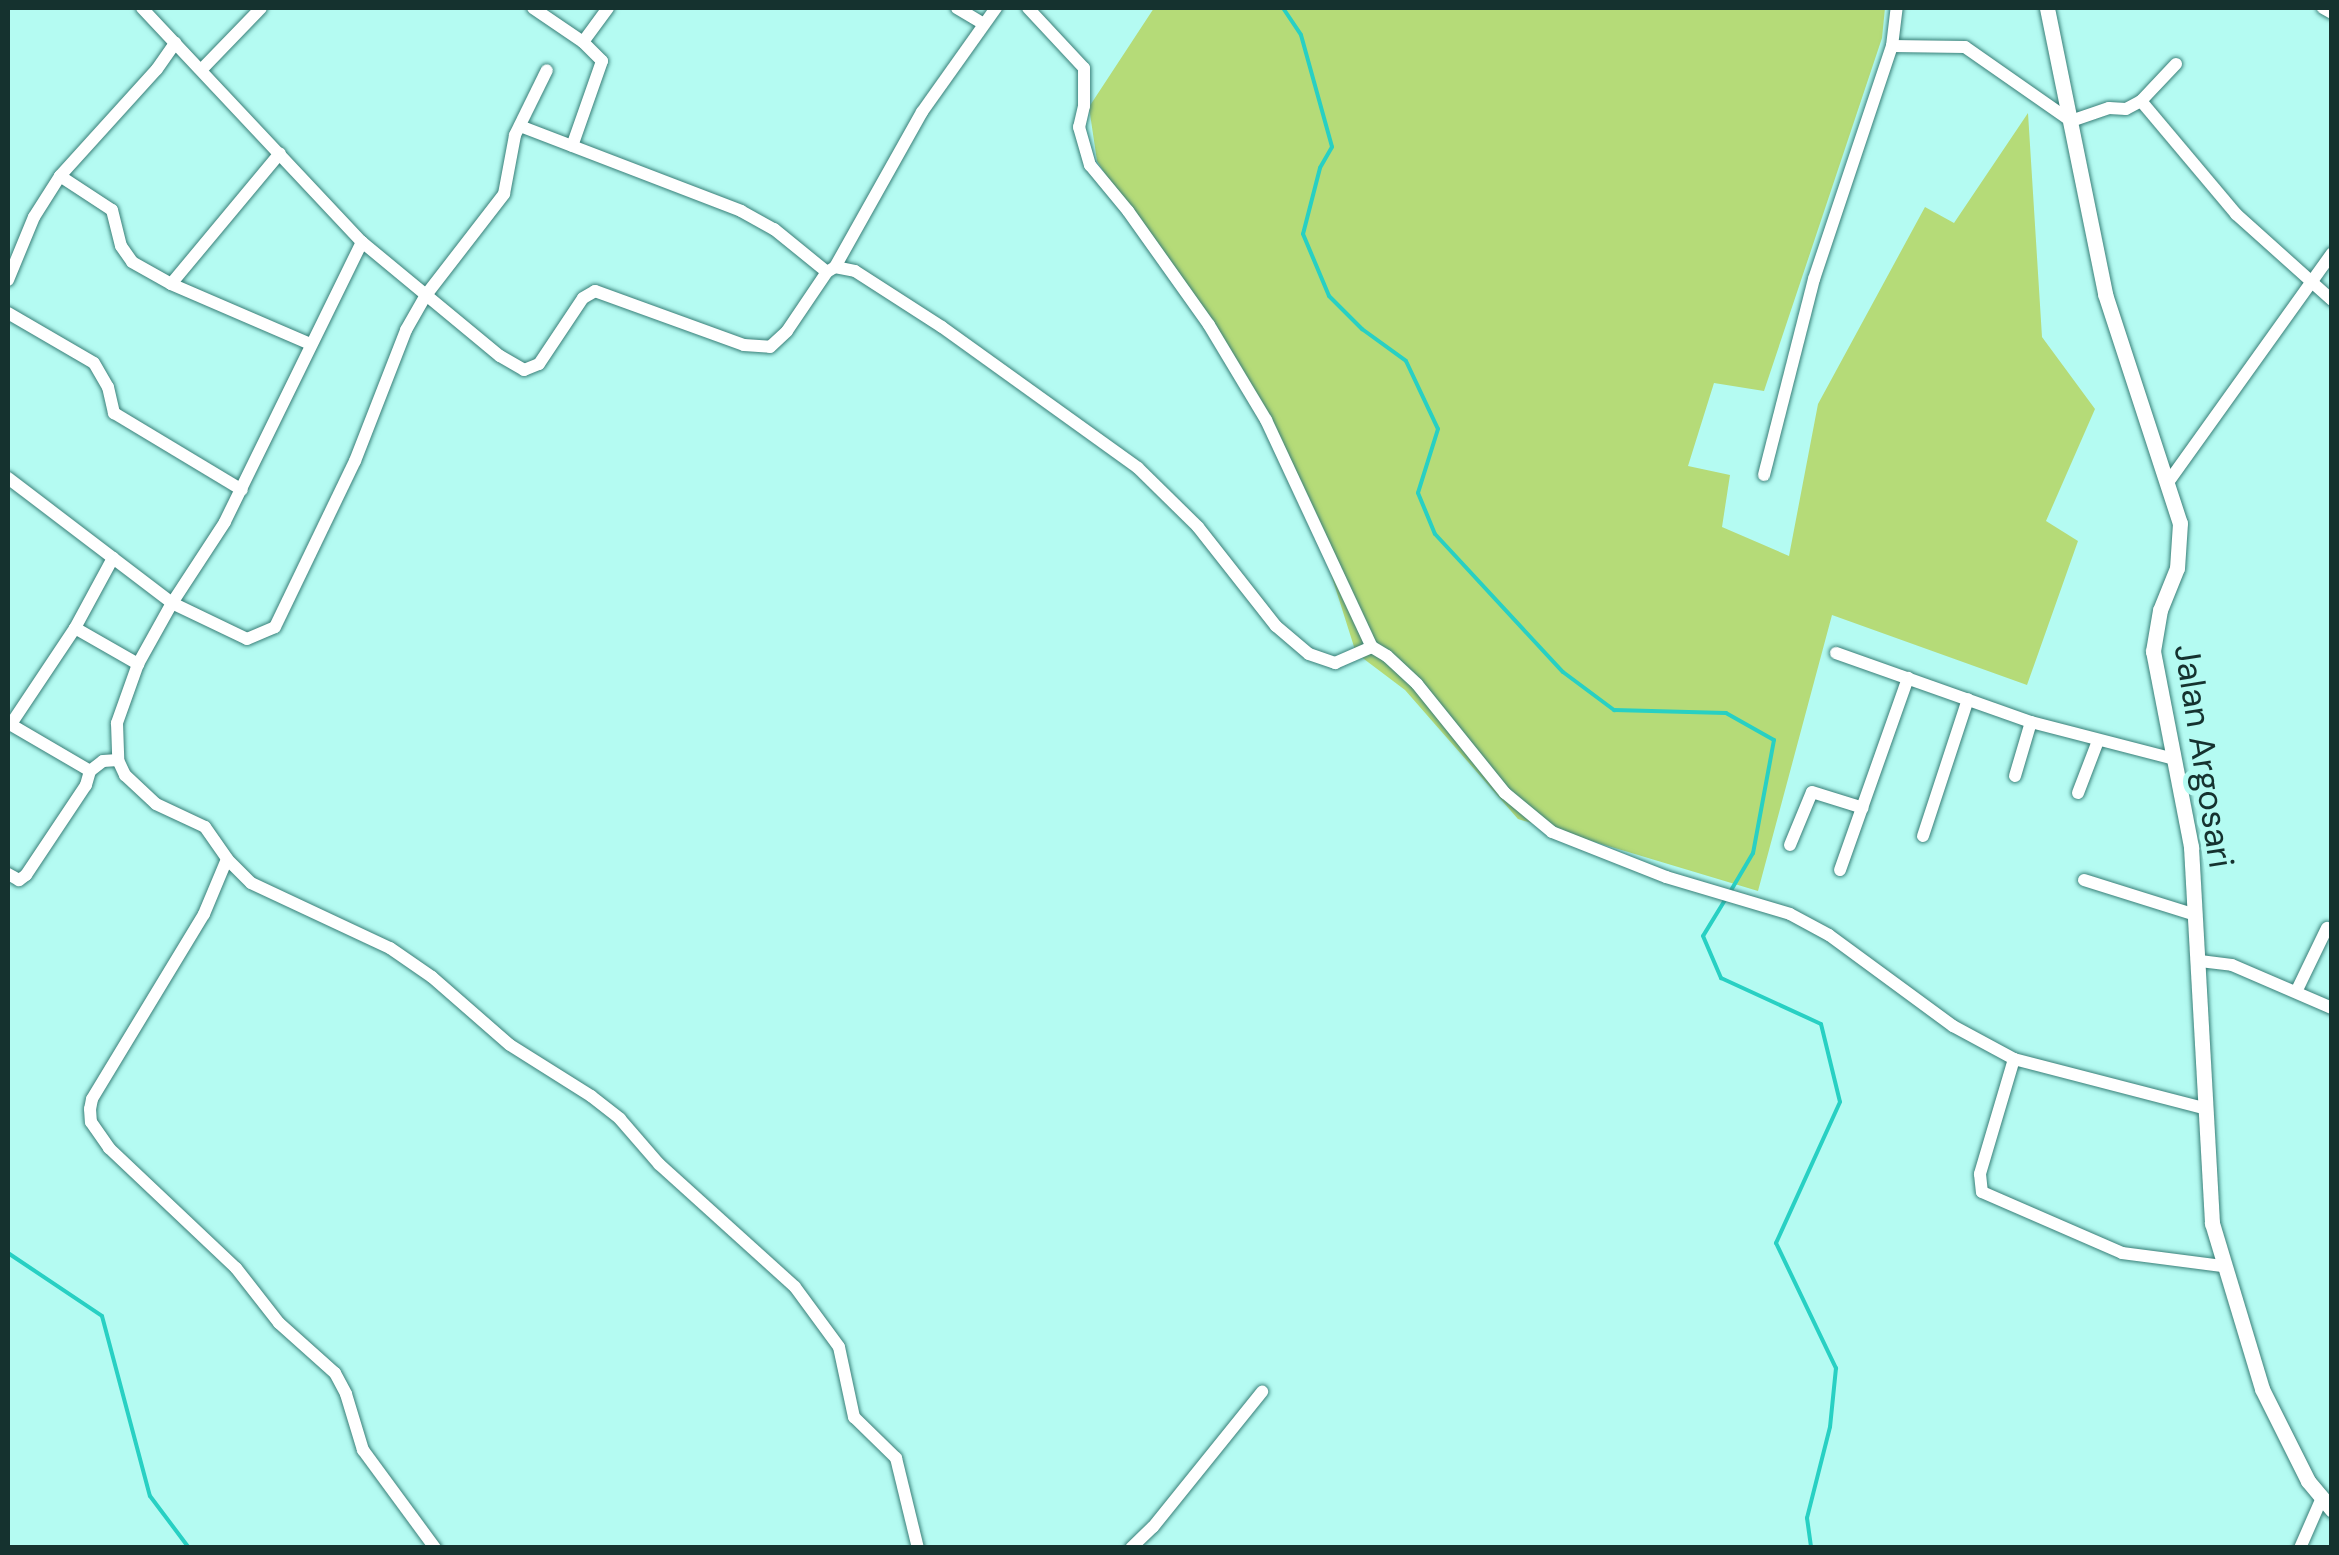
<!DOCTYPE html>
<html>
<head>
<meta charset="utf-8">
<style>
	body { margin:0 }
	#map { position:relative; width:2339px; height:1555px; overflow:hidden; background:#b4fbf2; font-family:"DM Sans",sans-serif }
	div>[style] { position:absolute }
	.green>* { inset:0; background:#b5db78 }
	.stream>* { height:4px; margin:-2px; padding:0 2px; transform-origin:2px; border-radius:2px; background:#28d0c3 }
	.roads { filter:drop-shadow(0 0 2px #397f78) drop-shadow(0 0 2px #397f78) }
	.minor>* { height:12px; margin:-6px; padding:0 6px; transform-origin:6px; border-radius:6px; background:#fff }
	.tertiary>* { height:15px; margin:-7.5px; padding:0 7.5px; transform-origin:7.5px; border-radius:7.5px; background:#fff }
	span { translate:-50% -50%; white-space:nowrap; text-align:center; line-height:1.15; -webkit-text-stroke:10px #b4fbf2; paint-order:stroke }
	.street-label { font-size:35px; color:#15322f }
	.frame { position:absolute; inset:0; border:10px solid #15322f; pointer-events:none }
</style>
</head>
<body>
<div id="map">
	<div class="green">
		<div style="clip-path:polygon(1154px 8px,1885px 8px,1882px 38px,1764px 391px,1714px 383px,1688px 466px,1730px 475px,1722px 527px,1789px 556px,1818px 404px,1925px 207px,1954px 223px,2028px 113px,2042px 337px,2095px 409px,2046px 521px,2078px 541px,2027px 685px,1832px 615px,1758px 891px,1518px 819px,1405px 690px,1356px 653px,1323px 549px,1263px 420px,1097px 161px,1089px 107px)"></div>
	</div>
	<div class="stream">
		<div style="left:1283px;top:8px;width:32px;rotate:56deg"></div>
		<div style="left:1301px;top:35px;width:116px;rotate:74.5deg"></div>
		<div style="left:1332px;top:147px;width:24px;rotate:120deg"></div>
		<div style="left:1320px;top:168px;width:68px;rotate:104.4deg"></div>
		<div style="left:1303px;top:234px;width:67px;rotate:67.2deg"></div>
		<div style="left:1329px;top:296px;width:47px;rotate:45deg"></div>
		<div style="left:1362px;top:329px;width:54px;rotate:36deg"></div>
		<div style="left:1406px;top:361px;width:75px;rotate:64.8deg"></div>
		<div style="left:1438px;top:429px;width:67px;rotate:107.4deg"></div>
		<div style="left:1418px;top:493px;width:44px;rotate:67.5deg"></div>
		<div style="left:1435px;top:534px;width:188px;rotate:47.2deg"></div>
		<div style="left:1563px;top:672px;width:64px;rotate:36.7deg"></div>
		<div style="left:1614px;top:710px;width:112px;rotate:1.5deg"></div>
		<div style="left:1726px;top:713px;width:55px;rotate:29.4deg"></div>
		<div style="left:1774px;top:740px;width:115px;rotate:100.5deg"></div>
		<div style="left:1753px;top:853px;width:45px;rotate:120.5deg"></div>
		<div style="left:1725px;top:900px;width:42px;rotate:121.4deg"></div>
		<div style="left:1703px;top:936px;width:46px;rotate:66.8deg"></div>
		<div style="left:1721px;top:978px;width:110px;rotate:24.7deg"></div>
		<div style="left:1821px;top:1024px;width:80px;rotate:76.3deg"></div>
		<div style="left:1840px;top:1102px;width:155px;rotate:114.4deg"></div>
		<div style="left:1776px;top:1243px;width:139px;rotate:64.4deg"></div>
		<div style="left:1836px;top:1368px;width:59px;rotate:95.8deg"></div>
		<div style="left:1830px;top:1427px;width:94px;rotate:104.2deg"></div>
		<div style="left:1807px;top:1518px;width:30px;rotate:82deg"></div>
		<div style="left:8px;top:1253px;width:113px;rotate:33.8deg"></div>
		<div style="left:102px;top:1316px;width:186px;rotate:75.1deg"></div>
		<div style="left:150px;top:1496px;width:65px;rotate:53.1deg"></div>
	</div>
	<div class="roads">
		<div class="minor">
			<div style="left:142px;top:8px;width:321px;rotate:46.8deg"></div>
			<div style="left:362px;top:242px;width:179px;rotate:39.6deg"></div>
			<div style="left:500px;top:356px;width:28px;rotate:30deg"></div>
			<div style="left:524px;top:370px;width:16px;rotate:-22deg"></div>
			<div style="left:539px;top:364px;width:79px;rotate:-56.3deg"></div>
			<div style="left:583px;top:298px;width:14px;rotate:-30deg"></div>
			<div style="left:595px;top:291px;width:158px;rotate:19.9deg"></div>
			<div style="left:744px;top:345px;width:26px;rotate:4deg"></div>
			<div style="left:770px;top:347px;width:23px;rotate:-43deg"></div>
			<div style="left:787px;top:331px;width:71px;rotate:-55.9deg"></div>
			<div style="left:827px;top:272px;width:9px;rotate:-32deg"></div>
			<div style="left:835px;top:267px;width:20px;rotate:11deg"></div>
			<div style="left:855px;top:271px;width:103px;rotate:32.8deg"></div>
			<div style="left:942px;top:327px;width:241px;rotate:35.7deg"></div>
			<div style="left:1138px;top:468px;width:84px;rotate:44.5deg"></div>
			<div style="left:1198px;top:527px;width:126px;rotate:51.8deg"></div>
			<div style="left:1276px;top:626px;width:43px;rotate:40.3deg"></div>
			<div style="left:1309px;top:654px;width:28px;rotate:19deg"></div>
			<div style="left:1335px;top:663px;width:40px;rotate:-23.4deg"></div>
			<div style="left:1372px;top:647px;width:17px;rotate:31deg"></div>
			<div style="left:1387px;top:656px;width:41px;rotate:43deg"></div>
			<div style="left:1417px;top:684px;width:140px;rotate:51.1deg"></div>
			<div style="left:1505px;top:793px;width:61px;rotate:39.7deg"></div>
			<div style="left:1552px;top:832px;width:123px;rotate:21.5deg"></div>
			<div style="left:1666px;top:877px;width:129px;rotate:16.6deg"></div>
			<div style="left:1790px;top:914px;width:44px;rotate:28.3deg"></div>
			<div style="left:1829px;top:935px;width:154px;rotate:36.3deg"></div>
			<div style="left:1953px;top:1026px;width:69px;rotate:28.4deg"></div>
			<div style="left:2014px;top:1059px;width:120px;rotate:106.5deg"></div>
			<div style="left:1980px;top:1174px;width:18px;rotate:84deg"></div>
			<div style="left:1982px;top:1192px;width:153px;rotate:23.5deg"></div>
			<div style="left:2122px;top:1253px;width:101px;rotate:7.4deg"></div>
			<div style="left:533px;top:8px;width:60px;rotate:34.2deg"></div>
			<div style="left:583px;top:42px;width:27px;rotate:45deg"></div>
			<div style="left:602px;top:61px;width:90px;rotate:109.4deg"></div>
			<div style="left:957px;top:8px;width:31px;rotate:31deg"></div>
			<div style="left:1028px;top:8px;width:82px;rotate:47deg"></div>
			<div style="left:1084px;top:68px;width:38px;rotate:90deg"></div>
			<div style="left:1084px;top:106px;width:22px;rotate:103deg"></div>
			<div style="left:1079px;top:127px;width:40px;rotate:74deg"></div>
			<div style="left:1090px;top:165px;width:60px;rotate:50.4deg"></div>
			<div style="left:1128px;top:211px;width:140px;rotate:54.6deg"></div>
			<div style="left:1209px;top:325px;width:111px;rotate:59deg"></div>
			<div style="left:1266px;top:420px;width:251px;rotate:65deg"></div>
			<div style="left:2323px;top:8px;width:10px;rotate:29deg"></div>
			<div style="left:583px;top:42px;width:42px;rotate:-53.7deg"></div>
			<div style="left:1892px;top:46px;width:73px;rotate:0.8deg"></div>
			<div style="left:1965px;top:47px;width:129px;rotate:34.9deg"></div>
			<div style="left:2071px;top:121px;width:40px;rotate:-18.9deg"></div>
			<div style="left:2109px;top:108px;width:17px;rotate:3deg"></div>
			<div style="left:2126px;top:109px;width:17px;rotate:-28deg"></div>
			<div style="left:2141px;top:101px;width:51px;rotate:-46.6deg"></div>
			<div style="left:203px;top:68px;width:83px;rotate:-46deg"></div>
			<div style="left:2141px;top:101px;width:148px;rotate:49.9deg"></div>
			<div style="left:2236px;top:214px;width:129px;rotate:41.9deg"></div>
			<div style="left:520px;top:126px;width:237px;rotate:21deg"></div>
			<div style="left:741px;top:211px;width:38px;rotate:29deg"></div>
			<div style="left:774px;top:229px;width:68px;rotate:39.1deg"></div>
			<div style="left:60px;top:176px;width:62px;rotate:33.2deg"></div>
			<div style="left:112px;top:210px;width:37px;rotate:76deg"></div>
			<div style="left:121px;top:246px;width:19px;rotate:55deg"></div>
			<div style="left:132px;top:262px;width:45px;rotate:29.4deg"></div>
			<div style="left:171px;top:284px;width:151px;rotate:23.3deg"></div>
			<div style="left:362px;top:242px;width:312px;rotate:116.1deg"></div>
			<div style="left:225px;top:522px;width:97px;rotate:123.2deg"></div>
			<div style="left:172px;top:603px;width:70px;rotate:119.1deg"></div>
			<div style="left:138px;top:664px;width:63px;rotate:109.6deg"></div>
			<div style="left:117px;top:723px;width:37px;rotate:88deg"></div>
			<div style="left:118px;top:760px;width:17px;rotate:65deg"></div>
			<div style="left:125px;top:775px;width:42px;rotate:43.1deg"></div>
			<div style="left:156px;top:804px;width:54px;rotate:25.1deg"></div>
			<div style="left:205px;top:827px;width:39px;rotate:55deg"></div>
			<div style="left:227px;top:859px;width:60px;rotate:112.7deg"></div>
			<div style="left:204px;top:914px;width:216px;rotate:121.2deg"></div>
			<div style="left:92px;top:1099px;width:10px;rotate:101deg"></div>
			<div style="left:90px;top:1109px;width:13px;rotate:86deg"></div>
			<div style="left:91px;top:1122px;width:32px;rotate:55deg"></div>
			<div style="left:109px;top:1148px;width:175px;rotate:43.4deg"></div>
			<div style="left:236px;top:1268px;width:70px;rotate:52deg"></div>
			<div style="left:279px;top:1323px;width:75px;rotate:41.8deg"></div>
			<div style="left:335px;top:1373px;width:24px;rotate:62deg"></div>
			<div style="left:346px;top:1394px;width:59px;rotate:73.1deg"></div>
			<div style="left:363px;top:1450px;width:122px;rotate:53.7deg"></div>
			<div style="left:835px;top:267px;width:178px;rotate:-60.7deg"></div>
			<div style="left:922px;top:112px;width:128px;rotate:-54.6deg"></div>
			<div style="left:8px;top:280px;width:68px;rotate:-67.6deg"></div>
			<div style="left:34px;top:217px;width:49px;rotate:-57.6deg"></div>
			<div style="left:60px;top:176px;width:144px;rotate:-47.8deg"></div>
			<div style="left:157px;top:69px;width:32px;rotate:-55deg"></div>
			<div style="left:171px;top:284px;width:170px;rotate:-50.2deg"></div>
			<div style="left:8px;top:313px;width:99px;rotate:30.2deg"></div>
			<div style="left:94px;top:363px;width:28px;rotate:60deg"></div>
			<div style="left:108px;top:387px;width:27px;rotate:77deg"></div>
			<div style="left:114px;top:413px;width:149px;rotate:31deg"></div>
			<div style="left:1764px;top:475px;width:202px;rotate:-75.7deg"></div>
			<div style="left:1814px;top:279px;width:246px;rotate:-71.5deg"></div>
			<div style="left:1892px;top:46px;width:38px;rotate:-83deg"></div>
			<div style="left:8px;top:478px;width:206px;rotate:37.3deg"></div>
			<div style="left:172px;top:603px;width:83px;rotate:25.6deg"></div>
			<div style="left:247px;top:639px;width:30px;rotate:-23deg"></div>
			<div style="left:275px;top:627px;width:184px;rotate:-64.3deg"></div>
			<div style="left:355px;top:461px;width:141px;rotate:-68.7deg"></div>
			<div style="left:406px;top:330px;width:40px;rotate:-60.3deg"></div>
			<div style="left:426px;top:295px;width:128px;rotate:-52.3deg"></div>
			<div style="left:504px;top:194px;width:60px;rotate:-79.4deg"></div>
			<div style="left:515px;top:135px;width:72px;rotate:-63.8deg"></div>
			<div style="left:2169px;top:481px;width:280px;rotate:-54.4deg"></div>
			<div style="left:75px;top:628px;width:73px;rotate:29.7deg"></div>
			<div style="left:1836px;top:653px;width:207px;rotate:19.5deg"></div>
			<div style="left:2031px;top:722px;width:148px;rotate:14.5deg"></div>
			<div style="left:8px;top:723px;width:95px;rotate:30.3deg"></div>
			<div style="left:90px;top:771px;width:15px;rotate:106deg"></div>
			<div style="left:86px;top:785px;width:108px;rotate:123.7deg"></div>
			<div style="left:26px;top:875px;width:9px;rotate:144deg"></div>
			<div style="left:19px;top:880px;width:13px;rotate:-151deg"></div>
			<div style="left:11px;top:724px;width:115px;rotate:-56.3deg"></div>
			<div style="left:75px;top:628px;width:80px;rotate:-61.5deg"></div>
			<div style="left:90px;top:771px;width:16px;rotate:-38deg"></div>
			<div style="left:103px;top:761px;width:15px;rotate:-4deg"></div>
			<div style="left:2015px;top:776px;width:56px;rotate:-73.5deg"></div>
			<div style="left:2078px;top:793px;width:56px;rotate:-69deg"></div>
			<div style="left:1923px;top:836px;width:144px;rotate:-71.8deg"></div>
			<div style="left:1790px;top:845px;width:57px;rotate:-67.5deg"></div>
			<div style="left:1812px;top:792px;width:53px;rotate:17.4deg"></div>
			<div style="left:227px;top:859px;width:34px;rotate:45deg"></div>
			<div style="left:251px;top:883px;width:153px;rotate:25.1deg"></div>
			<div style="left:390px;top:948px;width:51px;rotate:34.6deg"></div>
			<div style="left:432px;top:977px;width:103px;rotate:41.1deg"></div>
			<div style="left:510px;top:1045px;width:96px;rotate:32.2deg"></div>
			<div style="left:591px;top:1096px;width:37px;rotate:38deg"></div>
			<div style="left:620px;top:1119px;width:60px;rotate:49.1deg"></div>
			<div style="left:659px;top:1164px;width:183px;rotate:42.1deg"></div>
			<div style="left:795px;top:1287px;width:74px;rotate:53.7deg"></div>
			<div style="left:839px;top:1347px;width:72px;rotate:77.9deg"></div>
			<div style="left:854px;top:1417px;width:59px;rotate:44.3deg"></div>
			<div style="left:896px;top:1458px;width:93px;rotate:76.3deg"></div>
			<div style="left:1840px;top:870px;width:204px;rotate:-70.5deg"></div>
			<div style="left:2084px;top:880px;width:117px;rotate:17.4deg"></div>
			<div style="left:2200px;top:961px;width:32px;rotate:7deg"></div>
			<div style="left:2232px;top:965px;width:109px;rotate:23.3deg"></div>
			<div style="left:2297px;top:990px;width:69px;rotate:-64.2deg"></div>
			<div style="left:2014px;top:1059px;width:196px;rotate:14.5deg"></div>
			<div style="left:1131px;top:1548px;width:30px;rotate:-44deg"></div>
			<div style="left:1153px;top:1527px;width:174px;rotate:-51.1deg"></div>
			<div style="left:2300px;top:1548px;width:52px;rotate:-66.4deg"></div>
		</div>
		<div class="tertiary">
			<div style="left:2047px;top:8px;width:292px;rotate:78.5deg"></div>
			<div style="left:2105px;top:294px;width:241px;rotate:71.9deg"></div>
			<div style="left:2180px;top:523px;width:45px;rotate:93.8deg"></div>
			<div style="left:2177px;top:568px;width:45px;rotate:112deg"></div>
			<div style="left:2160px;top:610px;width:42px;rotate:99.7deg"></div>
			<div style="left:2153px;top:651px;width:200px;rotate:79deg"></div>
			<div style="left:2191px;top:847px;width:377px;rotate:86.8deg"></div>
			<div style="left:2212px;top:1223px;width:173px;rotate:73.2deg"></div>
			<div style="left:2262px;top:1389px;width:103px;rotate:63.4deg"></div>
			<div style="left:2308px;top:1481px;width:38px;rotate:50deg"></div>
		</div>
	</div>
	<div class="street-label">
		<span style="left:2204px;top:756px;rotate:81deg">Jalan Argosari</span>
	</div>
	<div class="frame"></div>
</div>
</body>
</html>
